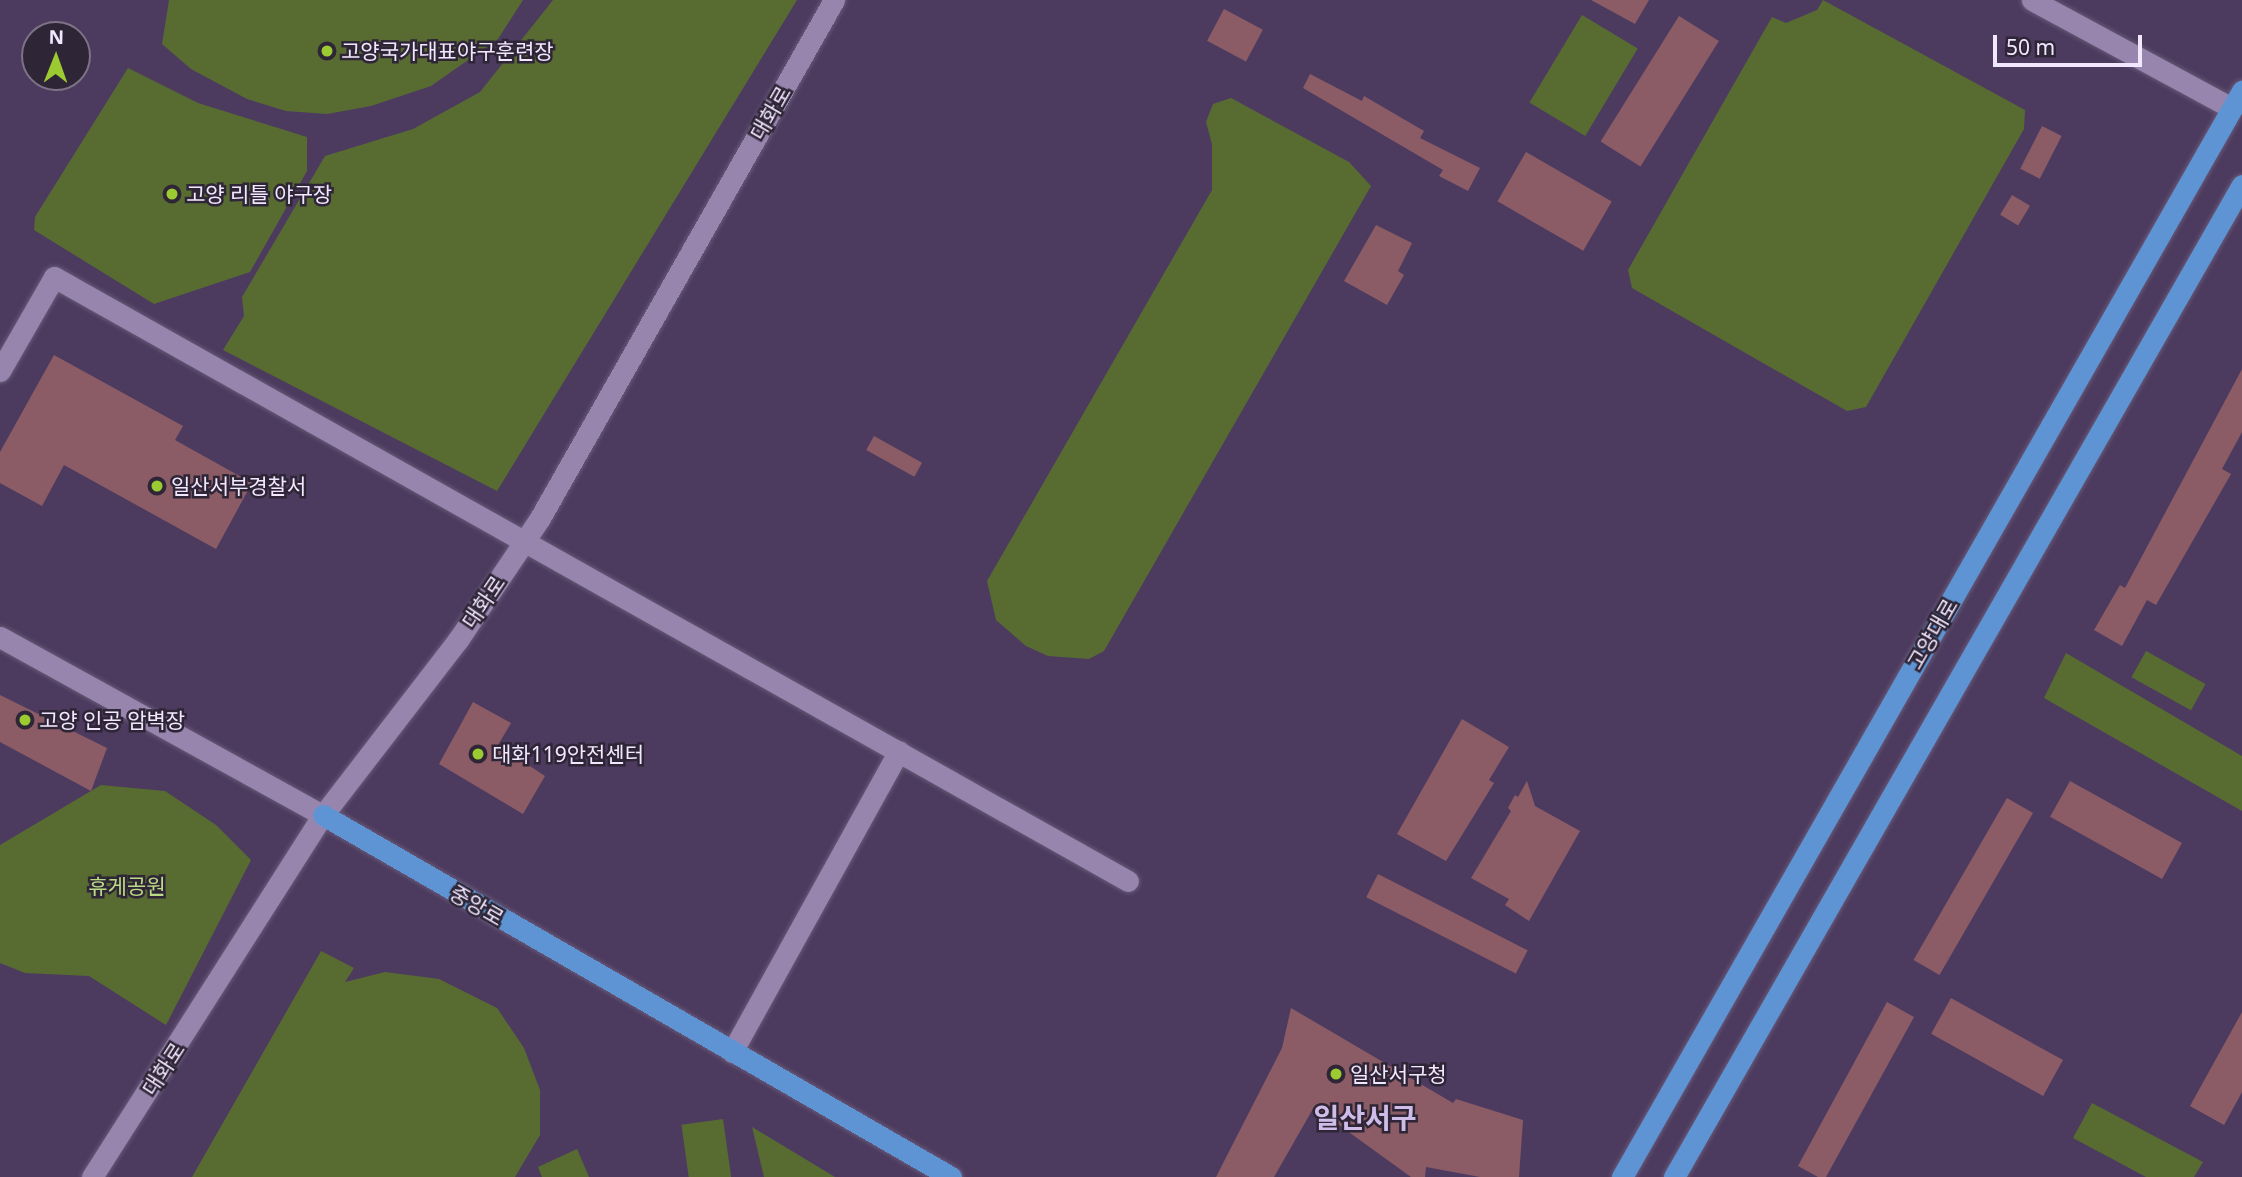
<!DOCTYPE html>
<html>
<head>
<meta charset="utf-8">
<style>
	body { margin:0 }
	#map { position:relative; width:2242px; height:1177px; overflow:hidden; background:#4c3b5f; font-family:"Noto Sans","Noto Sans KR",sans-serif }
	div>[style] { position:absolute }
	.green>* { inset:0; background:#586c32; transform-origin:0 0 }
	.building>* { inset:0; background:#8c5c66; transform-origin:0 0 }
	.roads { filter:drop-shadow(0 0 2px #675877) drop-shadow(0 0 2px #675877) }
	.minor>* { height:21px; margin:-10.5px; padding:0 10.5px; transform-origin:10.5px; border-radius:10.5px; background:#9885ae }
	.major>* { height:21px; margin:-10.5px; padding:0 10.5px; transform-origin:10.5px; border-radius:10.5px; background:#5e94d3 }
	.dots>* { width:19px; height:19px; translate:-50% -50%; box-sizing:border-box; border:4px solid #2e2637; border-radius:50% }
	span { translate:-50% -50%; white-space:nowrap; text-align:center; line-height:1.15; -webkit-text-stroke:5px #2e2637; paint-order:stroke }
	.poi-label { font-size:21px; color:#f1e7fe }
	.left { translate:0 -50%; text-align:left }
	.street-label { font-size:21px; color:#f1e7fe }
	.park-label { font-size:21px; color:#bada83 }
	.district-label { font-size:28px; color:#d0bce8; font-weight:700 }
	.north { position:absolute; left:21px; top:21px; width:70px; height:70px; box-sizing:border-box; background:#2e2637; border:2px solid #7c7387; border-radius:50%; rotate:1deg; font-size:19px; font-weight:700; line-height:28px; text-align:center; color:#f1e7fe }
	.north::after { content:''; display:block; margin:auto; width:24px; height:32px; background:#9cca31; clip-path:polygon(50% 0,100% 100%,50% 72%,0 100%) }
	.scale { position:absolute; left:1993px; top:35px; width:149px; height:32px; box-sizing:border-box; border:4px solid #f1e7fe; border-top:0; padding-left:9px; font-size:21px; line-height:24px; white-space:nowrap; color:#f1e7fe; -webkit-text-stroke:5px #2e2637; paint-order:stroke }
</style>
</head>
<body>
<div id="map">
	<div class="green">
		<div style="clip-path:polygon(169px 0,523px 0,498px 39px,431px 86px,371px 106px,327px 114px,286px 111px,247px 99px,191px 69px,162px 44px)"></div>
		<div style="clip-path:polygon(553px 0,797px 0,497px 491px,223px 350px,244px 316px,242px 297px,325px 156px,413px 129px,480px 92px)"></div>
		<div style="clip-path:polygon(1823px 0,2025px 110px,2024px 129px,1866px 407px,1847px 411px,1632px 288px,1628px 270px,1772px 17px,1786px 23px,1817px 10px)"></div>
		<div style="left:1582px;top:15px;width:65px;height:102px;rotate:31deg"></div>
		<div style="clip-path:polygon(128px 68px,198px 103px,307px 137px,307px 171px,250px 272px,154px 304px,34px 230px,35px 217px)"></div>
		<div style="clip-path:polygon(1231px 98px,1349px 162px,1371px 186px,1104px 651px,1089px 659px,1048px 656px,1026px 646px,996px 620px,987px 581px,1212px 190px,1212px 144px,1206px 122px,1213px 104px)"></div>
		<div style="left:2146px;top:651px;width:68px;height:30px;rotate:29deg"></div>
		<div style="clip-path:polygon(2066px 653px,2242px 756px,2242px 811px,2044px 698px)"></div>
		<div style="clip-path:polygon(101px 785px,165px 791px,216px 825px,251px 860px,166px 1025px,89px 976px,25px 973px,0 963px,0 845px)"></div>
		<div style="clip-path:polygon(321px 951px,354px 968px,345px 982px,385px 972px,439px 979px,497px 1008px,524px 1048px,540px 1090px,540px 1135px,515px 1177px,192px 1177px)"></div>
		<div style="clip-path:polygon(2092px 1103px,2203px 1162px,2194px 1177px,2146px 1177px,2073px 1138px)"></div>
		<div style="left:723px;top:1119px;width:59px;height:42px;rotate:82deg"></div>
		<div style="clip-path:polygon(752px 1127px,835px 1177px,764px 1177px)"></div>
		<div style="clip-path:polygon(577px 1149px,589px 1177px,542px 1177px,538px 1167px)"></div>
	</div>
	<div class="building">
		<div style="clip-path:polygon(1591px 0,1649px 0,1635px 24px)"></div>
		<div style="left:1224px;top:9px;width:44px;height:36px;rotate:28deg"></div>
		<div style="left:1679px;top:16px;width:47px;height:148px;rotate:32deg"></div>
		<div style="clip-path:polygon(1310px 74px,1362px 101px,1364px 96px,1424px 131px,1420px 138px,1480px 168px,1468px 191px,1439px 176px,1443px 170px,1303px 88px)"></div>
		<div style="left:2042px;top:126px;width:22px;height:48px;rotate:27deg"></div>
		<div style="left:1526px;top:152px;width:99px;height:57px;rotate:30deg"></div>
		<div style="left:2012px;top:195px;width:21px;height:23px;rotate:31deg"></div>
		<div style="clip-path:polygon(1376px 225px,1412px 243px,1398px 271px,1404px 275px,1387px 305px,1344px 281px)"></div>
		<div style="clip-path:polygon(54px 355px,183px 426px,175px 440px,252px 483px,216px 549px,64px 465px,42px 506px,0 483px,0 452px)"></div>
		<div style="clip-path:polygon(2242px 369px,2242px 432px,2222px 469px,2231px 474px,2156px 605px,2147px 600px,2122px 646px,2094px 630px,2120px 585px,2125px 588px)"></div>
		<div style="left:874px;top:436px;width:55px;height:16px;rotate:29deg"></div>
		<div style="clip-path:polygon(0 695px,107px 748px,91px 791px,0 742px)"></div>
		<div style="clip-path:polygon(473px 702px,511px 723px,498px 745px,545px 776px,523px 814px,439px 764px)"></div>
		<div style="clip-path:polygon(1462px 719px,1509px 747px,1489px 780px,1494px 783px,1446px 861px,1397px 834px)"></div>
		<div style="clip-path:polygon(1527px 781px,1535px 806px,1580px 831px,1529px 921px,1505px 905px,1509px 899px,1471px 878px,1511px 811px,1508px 808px,1515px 795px,1518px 797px)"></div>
		<div style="left:2070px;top:781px;width:128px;height:41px;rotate:29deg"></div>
		<div style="left:2007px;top:798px;width:30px;height:187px;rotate:30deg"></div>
		<div style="left:1378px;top:874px;width:168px;height:26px;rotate:27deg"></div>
		<div style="left:1951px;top:998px;width:128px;height:41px;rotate:29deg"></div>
		<div style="clip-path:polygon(1887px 1002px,1914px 1017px,1826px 1177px,1818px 1177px,1798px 1166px)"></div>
		<div style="clip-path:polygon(1291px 1008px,1453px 1103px,1456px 1099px,1523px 1120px,1519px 1177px,1480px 1177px,1426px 1167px,1425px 1177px,1411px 1177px,1314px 1107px,1274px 1177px,1216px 1177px,1282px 1048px)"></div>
		<div style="clip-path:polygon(2242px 1012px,2242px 1092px,2224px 1125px,2190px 1106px)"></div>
	</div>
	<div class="roads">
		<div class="minor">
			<div style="left:2032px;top:0;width:227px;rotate:28.4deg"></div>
			<div style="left:0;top:371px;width:108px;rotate:-60.1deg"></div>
			<div style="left:54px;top:277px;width:1232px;rotate:29.35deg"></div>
			<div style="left:0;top:637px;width:369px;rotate:28.9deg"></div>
			<div style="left:732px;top:1052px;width:344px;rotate:-61deg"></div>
			<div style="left:92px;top:1177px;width:429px;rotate:-57.5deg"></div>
			<div style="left:323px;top:815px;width:221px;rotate:-52.4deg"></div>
			<div style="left:458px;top:640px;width:147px;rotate:-56.1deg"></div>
			<div style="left:540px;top:518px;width:596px;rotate:-60.42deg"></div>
		</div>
		<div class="major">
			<div style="left:323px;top:815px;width:725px;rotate:29.96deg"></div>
			<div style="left:1622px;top:1177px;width:1251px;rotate:-60.28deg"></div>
			<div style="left:1674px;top:1177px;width:1143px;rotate:-60.21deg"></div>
		</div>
	</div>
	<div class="dots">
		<div style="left:327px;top:51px;background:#9cca31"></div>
		<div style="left:172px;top:194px;background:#9cca31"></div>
		<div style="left:157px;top:486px;background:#9cca31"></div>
		<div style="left:25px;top:720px;background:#9cca31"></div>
		<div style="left:478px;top:754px;background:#9cca31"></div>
		<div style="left:1336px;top:1074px;background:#9cca31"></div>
	</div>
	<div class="poi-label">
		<span class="left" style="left:341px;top:51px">고양국가대표야구훈련장</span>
		<span class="left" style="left:186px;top:194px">고양 리틀 야구장</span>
		<span class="left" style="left:171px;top:486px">일산서부경찰서</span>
		<span class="left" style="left:39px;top:720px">고양 인공 암벽장</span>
		<span class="left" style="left:492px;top:754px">대화119안전센터</span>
		<span class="left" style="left:1350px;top:1074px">일산서구청</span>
	</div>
	<div class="street-label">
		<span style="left:770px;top:113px;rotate:-60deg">대화로</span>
		<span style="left:483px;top:602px;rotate:-56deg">대화로</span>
		<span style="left:1932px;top:634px;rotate:-60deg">고양대로</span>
		<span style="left:477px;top:905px;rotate:30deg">중앙로</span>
		<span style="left:163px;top:1069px;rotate:-57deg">대화로</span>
	</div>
	<div class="park-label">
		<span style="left:127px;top:886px">휴게공원</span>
	</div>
	<div class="district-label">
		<span style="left:1365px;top:1117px">일산서구</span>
	</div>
	<div class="north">N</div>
	<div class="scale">50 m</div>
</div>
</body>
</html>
